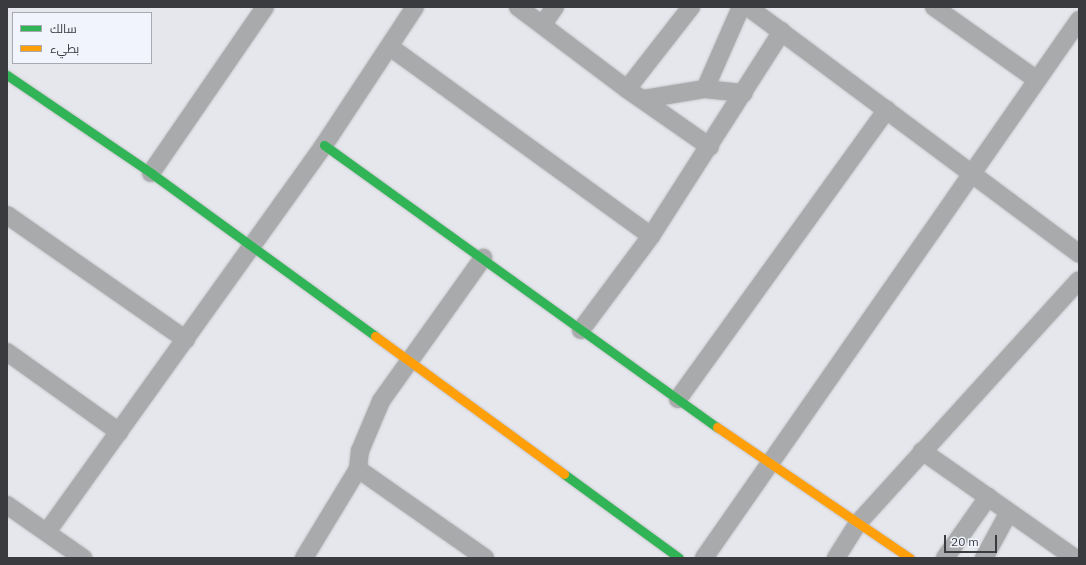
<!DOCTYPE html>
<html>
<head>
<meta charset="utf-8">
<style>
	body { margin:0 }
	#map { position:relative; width:1086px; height:565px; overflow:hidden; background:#e6e7ed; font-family:"IBM Plex Sans",Cairo,sans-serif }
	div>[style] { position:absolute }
	.roads { filter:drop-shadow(0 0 1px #c4c5c9) drop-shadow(0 0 1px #c4c5c9) }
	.street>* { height:18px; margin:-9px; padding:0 9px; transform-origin:9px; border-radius:9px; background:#a9aaab }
	.fast>* { height:9px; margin:-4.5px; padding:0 4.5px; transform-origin:4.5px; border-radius:4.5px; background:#30b455 }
	.slow>* { height:9px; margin:-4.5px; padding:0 4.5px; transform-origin:4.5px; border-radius:4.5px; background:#ff9f0a }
	span { translate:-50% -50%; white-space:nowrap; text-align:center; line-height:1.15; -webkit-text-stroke:4px #f1f3fd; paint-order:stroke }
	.frame { position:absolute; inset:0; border:8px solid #3a3b3f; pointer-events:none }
	.legend { position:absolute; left:12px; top:12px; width:140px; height:52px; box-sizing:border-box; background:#f1f3fd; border:1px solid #a8a9b1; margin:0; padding:5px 7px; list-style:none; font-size:12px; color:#3a3b3f }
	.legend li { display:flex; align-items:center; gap:8px; height:20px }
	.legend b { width:20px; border:1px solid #a8a9b1 }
	.scale { position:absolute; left:944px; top:535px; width:53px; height:18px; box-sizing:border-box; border:2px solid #3a3b3f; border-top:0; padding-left:5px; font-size:12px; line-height:14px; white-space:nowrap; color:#3a3b3f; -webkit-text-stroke:3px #f1f3fd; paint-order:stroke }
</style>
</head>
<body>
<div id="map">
	<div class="roads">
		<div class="street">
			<div style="left:518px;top:7px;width:136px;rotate:37deg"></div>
			<div style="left:627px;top:89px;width:101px;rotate:34.9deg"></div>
			<div style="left:748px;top:7px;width:413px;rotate:36.7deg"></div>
			<div style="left:934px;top:7px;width:126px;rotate:35.3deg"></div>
			<div style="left:543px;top:24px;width:21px;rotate:-55deg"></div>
			<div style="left:390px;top:47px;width:322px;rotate:35.9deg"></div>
			<div style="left:627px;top:89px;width:104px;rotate:-52deg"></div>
			<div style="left:705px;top:89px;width:90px;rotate:-66.3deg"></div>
			<div style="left:644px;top:99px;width:62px;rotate:-9.3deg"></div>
			<div style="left:705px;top:89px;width:39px;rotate:6deg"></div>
			<div style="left:151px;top:173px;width:201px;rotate:-55.5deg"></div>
			<div style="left:7px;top:215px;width:218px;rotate:34.9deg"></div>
			<div style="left:581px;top:330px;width:117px;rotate:-53.3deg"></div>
			<div style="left:651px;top:236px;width:243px;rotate:-57.4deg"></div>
			<div style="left:7px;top:352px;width:138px;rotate:35.5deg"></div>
			<div style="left:678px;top:399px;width:357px;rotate:-54.2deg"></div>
			<div style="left:922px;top:451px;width:187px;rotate:35deg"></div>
			<div style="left:358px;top:469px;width:155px;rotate:35deg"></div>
			<div style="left:7px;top:505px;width:93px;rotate:34.9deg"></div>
			<div style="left:47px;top:532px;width:476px;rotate:-54.4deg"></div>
			<div style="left:324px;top:145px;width:165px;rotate:-56.6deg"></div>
			<div style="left:304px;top:558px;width:104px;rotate:-58.8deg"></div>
			<div style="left:358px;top:469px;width:18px;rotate:-84deg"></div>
			<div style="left:360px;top:451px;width:54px;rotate:-67.2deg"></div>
			<div style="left:381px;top:401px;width:176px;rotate:-54.5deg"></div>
			<div style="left:704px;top:558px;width:656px;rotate:-55.12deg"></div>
			<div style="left:836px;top:558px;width:41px;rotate:-57.8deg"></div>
			<div style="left:858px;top:523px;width:328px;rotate:-47.7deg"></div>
			<div style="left:945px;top:558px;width:75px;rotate:-54.8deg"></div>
			<div style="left:984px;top:558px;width:52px;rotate:-61.5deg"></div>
		</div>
		<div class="fast">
			<div style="left:7px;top:75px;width:174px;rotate:34.2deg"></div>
			<div style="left:151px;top:173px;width:277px;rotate:36deg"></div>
			<div style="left:324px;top:145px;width:484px;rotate:35.7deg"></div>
			<div style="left:564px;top:474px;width:142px;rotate:36.1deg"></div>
		</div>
		<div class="slow">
			<div style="left:375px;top:336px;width:234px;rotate:36.1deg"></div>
			<div style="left:717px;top:427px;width:233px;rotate:34.2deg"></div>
		</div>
	</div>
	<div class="frame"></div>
	<ul class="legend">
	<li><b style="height:5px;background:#30b455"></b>سالك</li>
	<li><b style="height:5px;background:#ff9f0a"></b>بطيء</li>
	</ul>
	<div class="scale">20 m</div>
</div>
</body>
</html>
